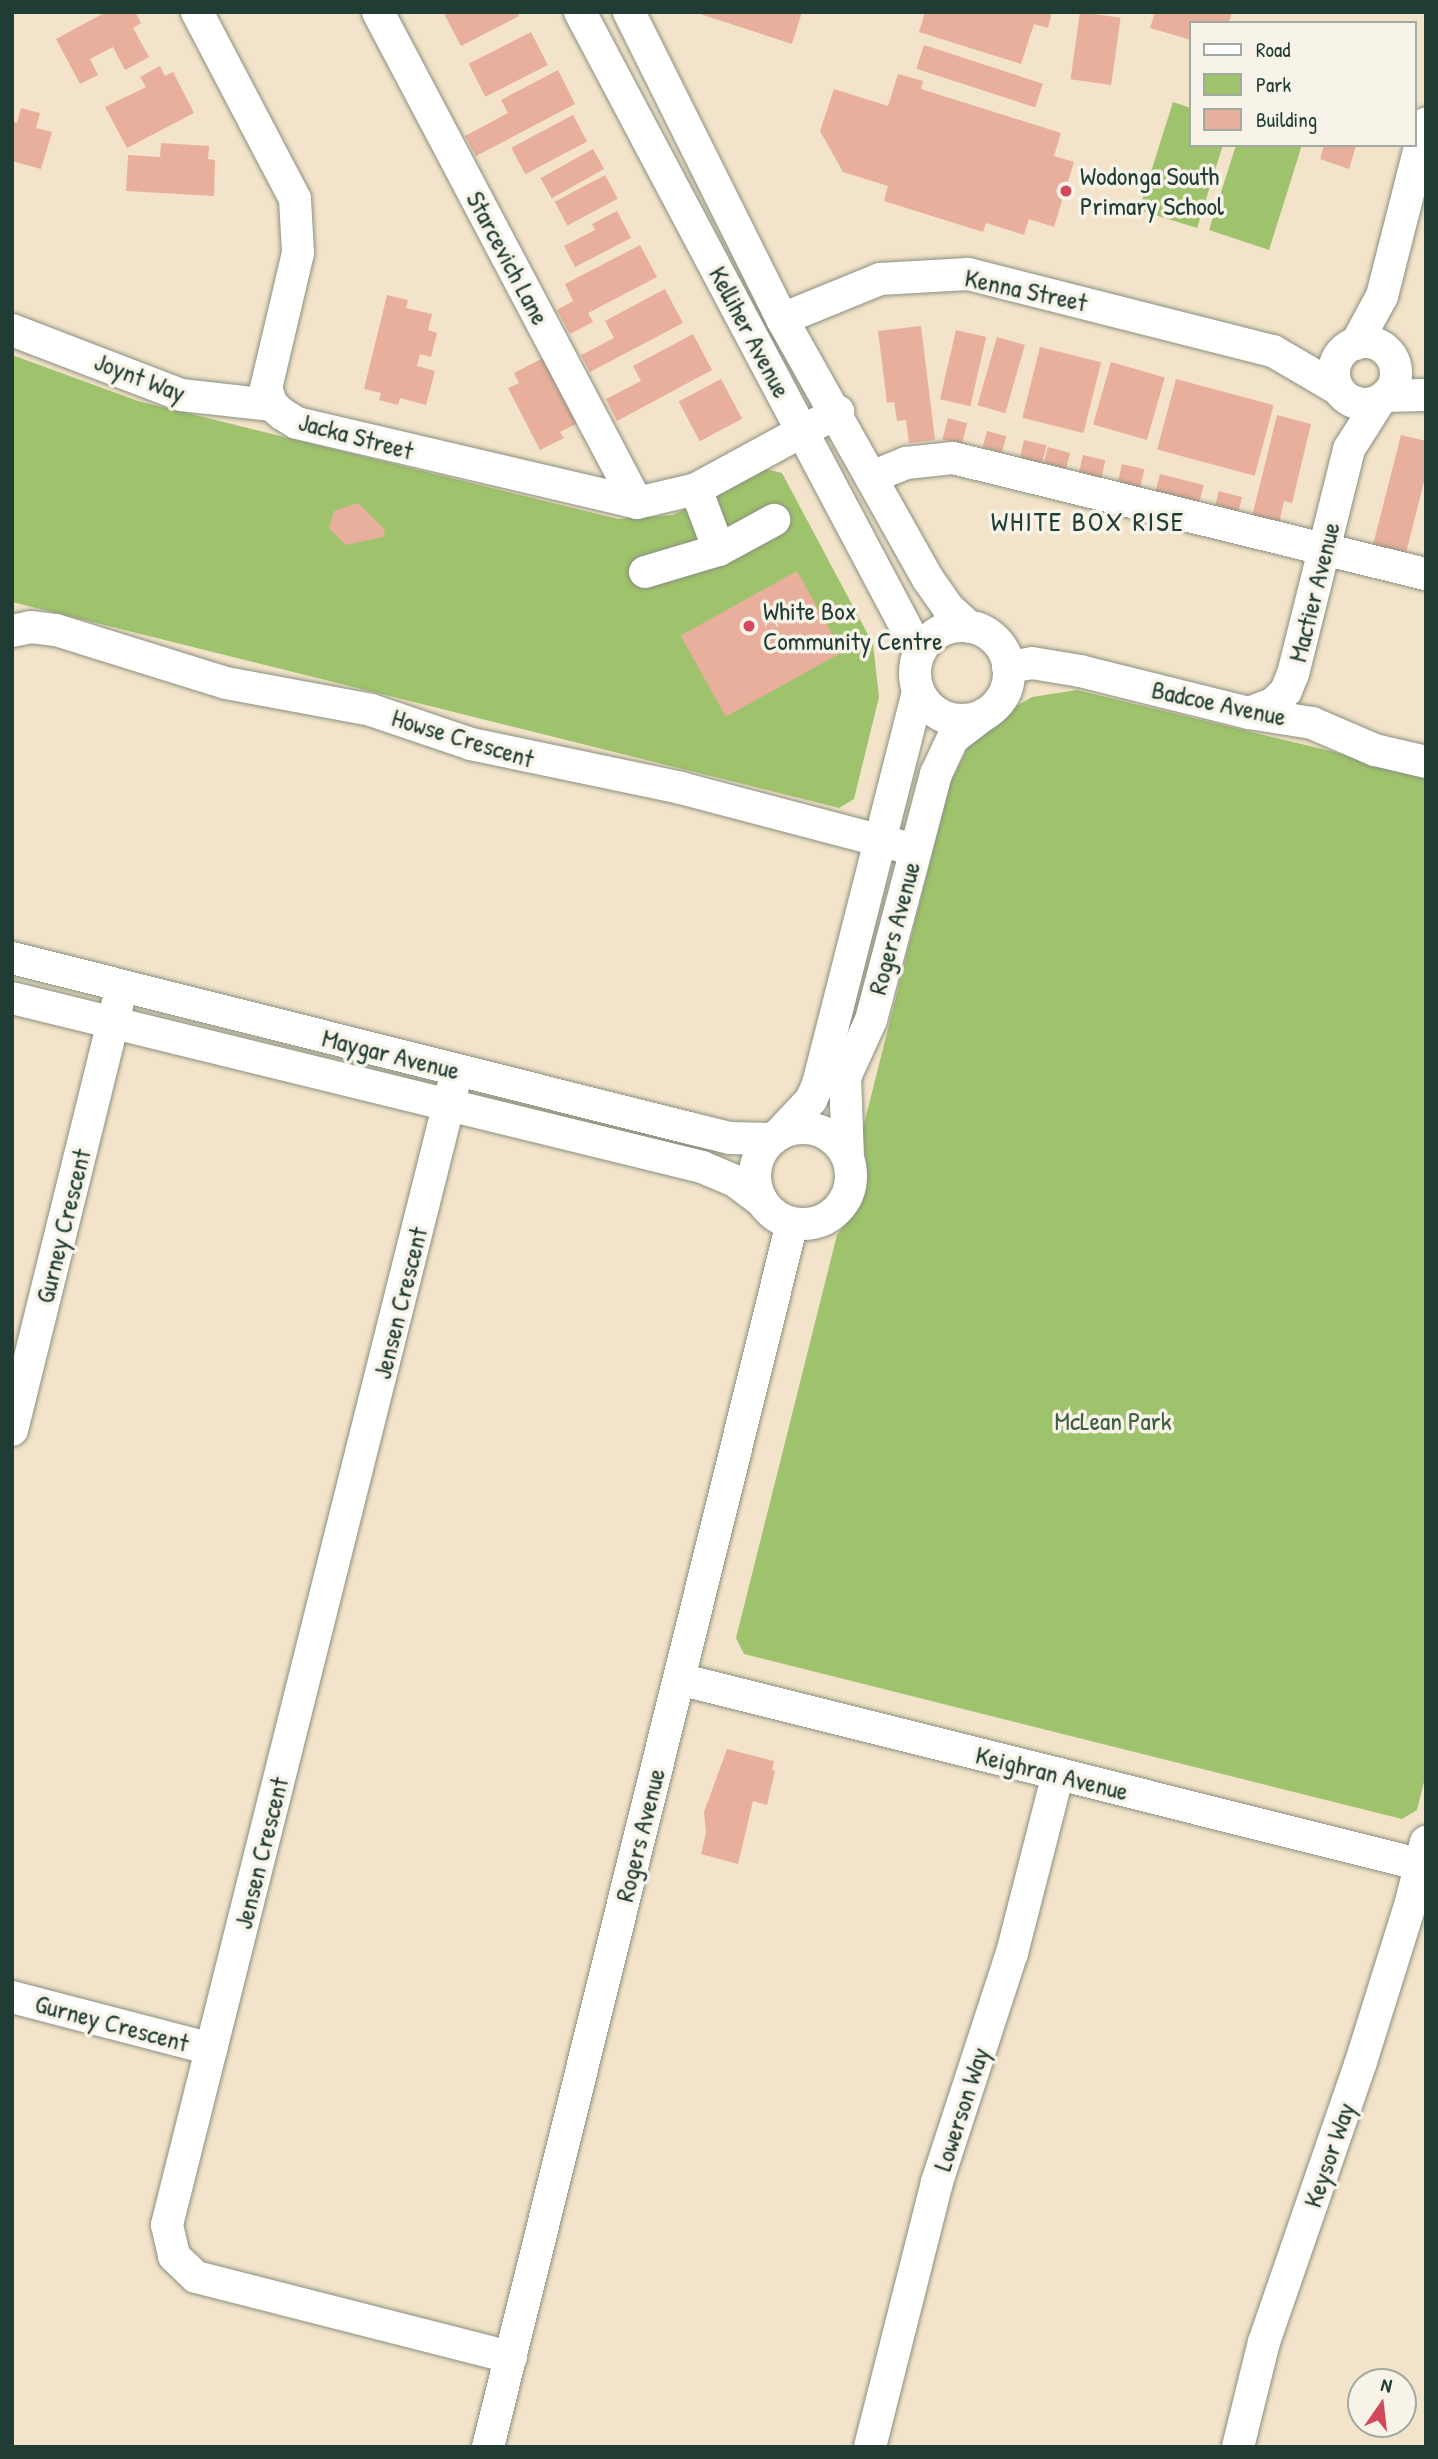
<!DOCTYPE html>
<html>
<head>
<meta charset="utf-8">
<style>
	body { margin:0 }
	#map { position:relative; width:1438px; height:2459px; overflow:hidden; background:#f3e3ca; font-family:"Patrick Hand",sans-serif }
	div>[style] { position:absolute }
	.green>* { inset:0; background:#9fc36c }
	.building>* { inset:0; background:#e9af9d; transform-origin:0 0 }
	.roads { filter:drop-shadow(0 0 2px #89907f) drop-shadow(0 0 2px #89907f) }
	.minor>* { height:32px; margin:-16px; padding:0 16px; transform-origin:16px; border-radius:16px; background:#fff }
	.minor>.ring { margin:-16px; padding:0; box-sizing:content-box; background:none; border:32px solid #fff; border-radius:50% }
	.dots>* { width:19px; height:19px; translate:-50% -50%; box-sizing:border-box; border:4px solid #f7f3e8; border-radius:50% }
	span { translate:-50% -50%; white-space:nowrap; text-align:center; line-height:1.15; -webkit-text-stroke:7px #f7f3e8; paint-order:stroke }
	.poi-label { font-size:26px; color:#1f3d34 }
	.left { translate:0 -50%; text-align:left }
	.street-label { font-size:26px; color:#1f3d34 }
	.park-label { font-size:26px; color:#3f5e42 }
	.neighbourhood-label { font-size:28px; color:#1f3d34; letter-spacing:2px }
	.frame { position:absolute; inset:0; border:14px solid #1f3d34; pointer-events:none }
	.legend { position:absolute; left:1189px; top:21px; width:228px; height:126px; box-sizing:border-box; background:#f7f3e8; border:2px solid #a1aaa0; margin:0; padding:9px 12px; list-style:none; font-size:21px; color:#1f3d34 }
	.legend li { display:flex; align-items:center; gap:14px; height:35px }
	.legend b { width:35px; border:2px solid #a1aaa0 }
	.north { position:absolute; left:1347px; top:2368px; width:70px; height:70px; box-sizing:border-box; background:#f7f3e8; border:2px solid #a1aaa0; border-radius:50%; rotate:14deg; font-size:19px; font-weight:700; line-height:28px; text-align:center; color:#1f3d34 }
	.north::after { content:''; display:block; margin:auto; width:24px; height:32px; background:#d1495b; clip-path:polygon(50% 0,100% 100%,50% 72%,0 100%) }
</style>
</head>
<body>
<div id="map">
	<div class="green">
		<div style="clip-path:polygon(1173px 102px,1191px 108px,1191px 145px,1223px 145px,1197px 228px,1139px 210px)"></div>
		<div style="clip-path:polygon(1236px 145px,1302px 145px,1269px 250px,1209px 230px)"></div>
		<div style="clip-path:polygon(12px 355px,138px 401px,618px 519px,673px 515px,766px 469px,782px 473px,873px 644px,879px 697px,854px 799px,839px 808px,12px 602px)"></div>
		<div style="clip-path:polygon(1077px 690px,1426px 774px,1426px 1774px,1417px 1810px,1402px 1819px,744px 1654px,736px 1638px,837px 1235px,857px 1207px,867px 1168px,862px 1132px,950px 783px,970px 744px,991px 721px,1032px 697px)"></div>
	</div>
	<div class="building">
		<div style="clip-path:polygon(106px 12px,135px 12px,141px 23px,133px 28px,149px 57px,125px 70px,113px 47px,90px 59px,98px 75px,80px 84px,56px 39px)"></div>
		<div style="clip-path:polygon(443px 12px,517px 12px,519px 16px,461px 46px)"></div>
		<div style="clip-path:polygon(694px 12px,802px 12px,792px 44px)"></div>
		<div style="clip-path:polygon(925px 12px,1052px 12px,1048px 28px,1034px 24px,1021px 64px,919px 32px)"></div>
		<div style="left:1080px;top:12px;width:41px;height:68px;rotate:8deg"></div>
		<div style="clip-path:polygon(1155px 12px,1232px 12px,1229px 23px,1191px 23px,1191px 40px,1150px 28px)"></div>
		<div style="left:531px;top:32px;width:37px;height:70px;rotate:63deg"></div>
		<div style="left:924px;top:45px;width:125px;height:25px;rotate:18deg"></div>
		<div style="clip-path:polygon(160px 66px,165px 76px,173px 72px,194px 113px,127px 148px,105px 107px,146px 87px,140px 77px)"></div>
		<div style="clip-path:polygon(558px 70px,575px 104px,476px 156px,465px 136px,508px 113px,501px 100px)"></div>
		<div style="clip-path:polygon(898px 74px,923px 81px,921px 89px,1061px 133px,1054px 156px,1074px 162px,1054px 227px,1029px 219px,1024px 235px,986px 223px,983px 232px,884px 201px,888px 186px,843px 172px,820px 131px,834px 89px,888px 106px)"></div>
		<div style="clip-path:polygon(21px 108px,40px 113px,36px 128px,52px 132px,41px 169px,12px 161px,12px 121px,17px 123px)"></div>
		<div style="left:573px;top:115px;width:30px;height:70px;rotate:62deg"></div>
		<div style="clip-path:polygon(161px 143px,209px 146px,208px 159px,215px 160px,214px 196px,126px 191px,128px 155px,160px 157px)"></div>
		<div style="clip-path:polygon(1324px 145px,1356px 146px,1349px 169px,1320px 159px)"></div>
		<div style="left:593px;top:149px;width:23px;height:60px;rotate:61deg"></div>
		<div style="left:605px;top:175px;width:27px;height:57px;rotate:62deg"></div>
		<div style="clip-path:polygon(617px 211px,631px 238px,575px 267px,564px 246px,595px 230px,592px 224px)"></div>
		<div style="clip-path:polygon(640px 245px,657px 277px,588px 313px,593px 322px,570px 334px,557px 310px,573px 301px,565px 284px)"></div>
		<div style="clip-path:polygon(665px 289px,683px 323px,590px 372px,581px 355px,614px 338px,605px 321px)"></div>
		<div style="clip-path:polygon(387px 295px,408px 300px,406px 308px,432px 314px,428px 330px,437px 333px,431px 357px,420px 354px,417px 366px,435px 371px,426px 405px,400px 398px,398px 405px,379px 400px,381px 393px,364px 389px)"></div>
		<div style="clip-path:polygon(921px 326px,935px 440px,909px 443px,906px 420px,897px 421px,894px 402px,887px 403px,878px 331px)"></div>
		<div style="left:956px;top:330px;width:31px;height:71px;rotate:13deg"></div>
		<div style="clip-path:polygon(693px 334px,712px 370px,617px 421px,606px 399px,641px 381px,633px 366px)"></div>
		<div style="left:997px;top:337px;width:29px;height:71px;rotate:16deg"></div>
		<div style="left:1040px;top:347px;width:63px;height:73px;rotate:14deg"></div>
		<div style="clip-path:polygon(545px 357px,580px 422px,560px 432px,564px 438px,540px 450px,508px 388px,519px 383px,514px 373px)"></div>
		<div style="left:1111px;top:362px;width:56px;height:65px;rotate:16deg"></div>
		<div style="left:721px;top:379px;width:45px;height:48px;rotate:62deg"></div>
		<div style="left:1176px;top:379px;width:101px;height:73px;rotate:15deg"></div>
		<div style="clip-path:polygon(1277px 415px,1311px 424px,1292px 503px,1284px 501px,1278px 528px,1251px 521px)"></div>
		<div style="left:948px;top:418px;width:20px;height:22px;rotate:15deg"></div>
		<div style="left:987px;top:431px;width:20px;height:17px;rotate:15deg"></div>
		<div style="clip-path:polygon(1401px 435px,1426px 441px,1426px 474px,1406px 553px,1373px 545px)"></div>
		<div style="left:1024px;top:440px;width:23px;height:23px;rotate:13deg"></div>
		<div style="left:1048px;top:447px;width:23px;height:23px;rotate:15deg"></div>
		<div style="left:1083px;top:455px;width:23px;height:23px;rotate:13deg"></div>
		<div style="left:1122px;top:464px;width:23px;height:23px;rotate:13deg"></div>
		<div style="left:1160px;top:474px;width:45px;height:24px;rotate:14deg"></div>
		<div style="left:1219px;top:491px;width:24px;height:21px;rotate:15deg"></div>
		<div style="clip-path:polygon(358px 503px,385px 530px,383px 537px,346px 545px,329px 528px,334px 511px)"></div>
		<div style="left:797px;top:571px;width:93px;height:133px;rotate:61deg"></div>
		<div style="clip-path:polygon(727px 1749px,774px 1761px,772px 1770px,775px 1771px,767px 1805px,753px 1801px,738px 1864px,701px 1854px,706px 1833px,704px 1812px)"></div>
	</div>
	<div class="roads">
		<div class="minor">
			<div style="left:197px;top:12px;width:211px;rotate:62.3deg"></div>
			<div style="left:295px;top:199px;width:54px;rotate:86.8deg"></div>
			<div style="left:298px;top:253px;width:139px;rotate:103.3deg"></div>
			<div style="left:266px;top:388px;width:18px;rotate:71deg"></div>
			<div style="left:272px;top:405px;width:13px;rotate:42deg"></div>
			<div style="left:282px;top:414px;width:17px;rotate:31deg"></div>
			<div style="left:297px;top:423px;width:349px;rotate:13.2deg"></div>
			<div style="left:637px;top:503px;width:61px;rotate:-13.3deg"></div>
			<div style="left:696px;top:489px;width:162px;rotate:-28.5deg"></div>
			<div style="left:378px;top:12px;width:555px;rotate:62.19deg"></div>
			<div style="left:580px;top:12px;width:724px;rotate:62.09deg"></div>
			<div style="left:629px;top:12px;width:343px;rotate:63.5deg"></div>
			<div style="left:782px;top:319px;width:298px;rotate:60.7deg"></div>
			<div style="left:928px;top:579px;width:35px;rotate:55deg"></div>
			<div style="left:948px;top:608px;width:28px;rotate:42deg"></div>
			<div style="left:782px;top:319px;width:106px;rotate:-22.2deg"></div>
			<div style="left:880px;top:279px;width:88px;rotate:-3.3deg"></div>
			<div style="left:968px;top:274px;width:315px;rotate:14.2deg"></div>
			<div style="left:1273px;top:351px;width:75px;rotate:30.3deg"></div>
			<div style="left:12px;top:330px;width:181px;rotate:21deg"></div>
			<div style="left:181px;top:395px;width:92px;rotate:6.3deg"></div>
			<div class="ring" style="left:1334px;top:342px;width:30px;height:30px"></div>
			<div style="left:1356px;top:344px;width:55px;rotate:-61.6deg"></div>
			<div style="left:1382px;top:296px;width:178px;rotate:-75.7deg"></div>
			<div style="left:1385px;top:396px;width:41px;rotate:-1.4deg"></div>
			<div style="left:874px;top:476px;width:35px;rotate:-22deg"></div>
			<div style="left:906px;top:463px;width:47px;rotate:-6.1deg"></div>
			<div style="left:953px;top:458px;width:487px;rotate:13.8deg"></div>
			<div style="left:719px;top:550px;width:63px;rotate:-28.6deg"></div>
			<div style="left:645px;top:572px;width:77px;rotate:-16.6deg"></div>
			<div style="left:719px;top:550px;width:65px;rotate:-110.7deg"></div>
			<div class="ring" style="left:915px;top:626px;width:62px;height:62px"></div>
			<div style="left:12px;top:631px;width:19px;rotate:-12deg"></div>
			<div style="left:31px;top:627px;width:25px;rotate:7deg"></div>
			<div style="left:56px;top:630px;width:178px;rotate:17.3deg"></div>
			<div style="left:226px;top:683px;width:147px;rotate:10.5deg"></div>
			<div style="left:371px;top:710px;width:106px;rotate:18.8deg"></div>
			<div style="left:471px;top:744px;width:215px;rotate:11.8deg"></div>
			<div style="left:681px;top:788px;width:242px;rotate:14.8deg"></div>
			<div style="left:1008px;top:667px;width:24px;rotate:-9deg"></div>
			<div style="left:1032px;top:663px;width:49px;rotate:9.5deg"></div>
			<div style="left:1080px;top:671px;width:174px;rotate:14deg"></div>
			<div style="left:1249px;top:713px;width:64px;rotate:9deg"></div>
			<div style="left:1312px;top:723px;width:69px;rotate:23.2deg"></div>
			<div style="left:1375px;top:750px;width:52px;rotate:13.2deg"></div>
			<div style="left:1249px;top:713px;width:26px;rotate:-21deg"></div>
			<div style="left:1273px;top:704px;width:18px;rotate:-45deg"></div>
			<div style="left:1286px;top:691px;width:18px;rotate:-68deg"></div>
			<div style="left:1293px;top:674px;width:232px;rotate:-76deg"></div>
			<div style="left:1349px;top:449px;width:58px;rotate:-57.7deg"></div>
			<div style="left:12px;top:958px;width:698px;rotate:14.1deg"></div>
			<div style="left:689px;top:1128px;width:42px;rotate:13.7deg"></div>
			<div style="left:730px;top:1138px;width:42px;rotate:1.4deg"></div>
			<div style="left:12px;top:998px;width:710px;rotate:13.76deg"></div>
			<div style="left:702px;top:1167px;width:36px;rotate:23deg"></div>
			<div style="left:735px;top:1181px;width:34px;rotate:37deg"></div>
			<div style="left:457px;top:1071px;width:1190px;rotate:104.11deg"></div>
			<div style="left:167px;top:2225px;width:32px;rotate:77deg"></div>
			<div style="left:174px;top:2256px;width:30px;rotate:44deg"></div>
			<div style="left:196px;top:2277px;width:325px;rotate:14.3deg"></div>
			<div class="ring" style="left:755px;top:1128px;width:64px;height:64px"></div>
			<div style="left:779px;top:1134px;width:47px;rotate:-46.7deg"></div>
			<div style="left:811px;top:1100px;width:17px;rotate:-66deg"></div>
			<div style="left:818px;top:1084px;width:406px;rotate:-75.7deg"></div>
			<div style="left:848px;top:1158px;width:81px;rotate:-92.1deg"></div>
			<div style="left:845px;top:1077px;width:63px;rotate:-65.5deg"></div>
			<div style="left:871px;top:1020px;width:254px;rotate:-75.2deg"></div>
			<div style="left:936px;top:774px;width:40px;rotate:-65deg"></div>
			<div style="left:953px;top:738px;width:39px;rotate:-37deg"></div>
			<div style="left:12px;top:1430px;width:440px;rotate:-76.1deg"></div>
			<div style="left:679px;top:1679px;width:770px;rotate:14.05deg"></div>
			<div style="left:12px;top:1997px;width:206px;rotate:14.6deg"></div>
			<div style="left:488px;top:2447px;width:1261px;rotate:-76.05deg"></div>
			<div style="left:870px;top:2447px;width:273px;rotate:-75.8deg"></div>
			<div style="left:937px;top:2182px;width:241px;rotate:-71.9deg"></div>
			<div style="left:1012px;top:1953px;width:185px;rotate:-75.6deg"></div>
			<div style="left:1238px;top:2447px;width:108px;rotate:-76.1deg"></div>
			<div style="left:1264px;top:2342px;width:293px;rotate:-70.9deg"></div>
			<div style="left:1360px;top:2065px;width:171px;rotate:-72.6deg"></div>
			<div style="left:1411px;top:1902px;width:62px;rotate:-76deg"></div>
		</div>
	</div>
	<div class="dots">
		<div style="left:1066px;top:191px;background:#d1495b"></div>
		<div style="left:749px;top:626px;background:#d1495b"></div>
	</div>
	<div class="poi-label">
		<span class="left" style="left:1080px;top:191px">Wodonga South<br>Primary School</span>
		<span class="left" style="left:763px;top:626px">White Box<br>Community Centre</span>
	</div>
	<div class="street-label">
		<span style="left:508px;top:258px;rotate:62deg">Starcevich Lane</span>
		<span style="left:1026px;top:290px;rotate:12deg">Kenna Street</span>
		<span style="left:750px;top:332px;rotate:62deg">Kelliher Avenue</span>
		<span style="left:140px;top:377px;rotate:21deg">Joynt Way</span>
		<span style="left:356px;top:436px;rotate:15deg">Jacka Street</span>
		<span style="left:1314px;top:592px;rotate:-76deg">Mactier Avenue</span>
		<span style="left:1219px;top:703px;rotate:12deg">Badcoe Avenue</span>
		<span style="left:463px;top:738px;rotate:17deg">Howse Crescent</span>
		<span style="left:894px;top:928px;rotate:-75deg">Rogers Avenue</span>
		<span style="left:391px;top:1054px;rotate:14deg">Maygar Avenue</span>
		<span style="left:63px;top:1226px;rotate:-76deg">Gurney Crescent</span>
		<span style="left:400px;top:1303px;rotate:-76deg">Jensen Crescent</span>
		<span style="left:1052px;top:1773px;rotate:14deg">Keighran Avenue</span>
		<span style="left:640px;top:1835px;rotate:-76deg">Rogers Avenue</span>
		<span style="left:261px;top:1853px;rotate:-76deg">Jensen Crescent</span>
		<span style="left:112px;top:2023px;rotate:15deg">Gurney Crescent</span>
		<span style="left:961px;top:2109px;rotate:-72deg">Lowerson Way</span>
		<span style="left:1329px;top:2155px;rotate:-71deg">Keysor Way</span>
	</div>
	<div class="park-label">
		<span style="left:1113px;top:1421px">McLean Park</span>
	</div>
	<div class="neighbourhood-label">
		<span style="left:1088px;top:521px">WHITE BOX RISE</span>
	</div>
	<div class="frame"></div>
	<ul class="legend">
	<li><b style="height:9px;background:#fff"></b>Road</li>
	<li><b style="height:19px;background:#9fc36c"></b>Park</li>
	<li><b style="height:19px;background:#e9af9d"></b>Building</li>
	</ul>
	<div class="north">N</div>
</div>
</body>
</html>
